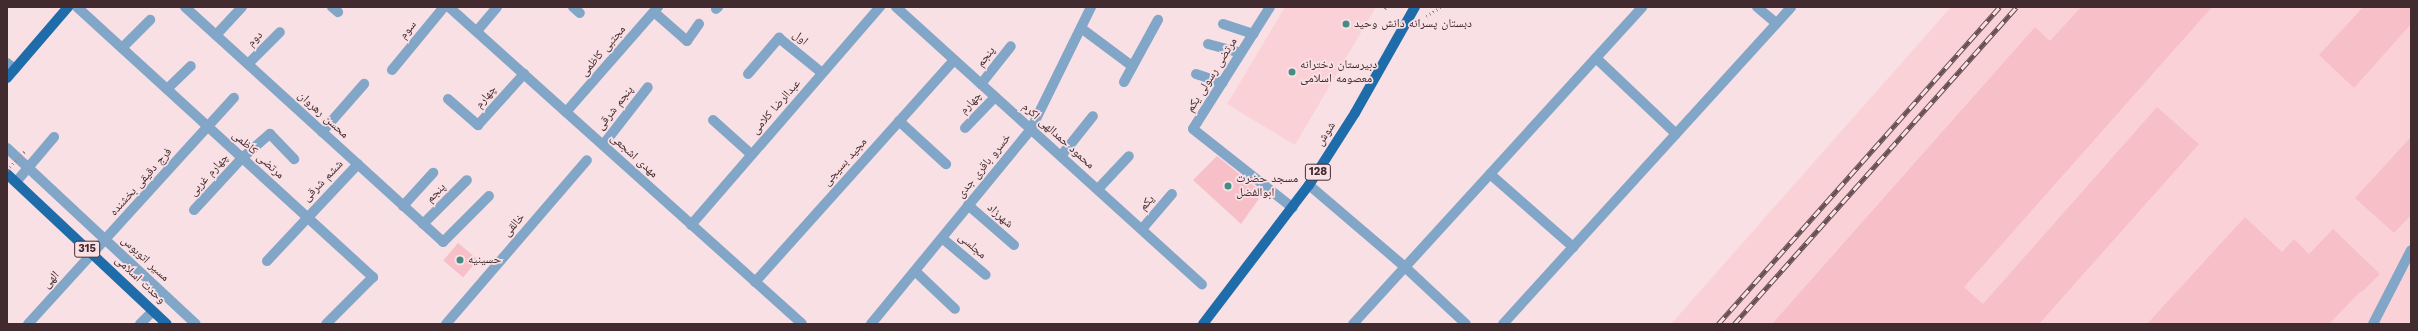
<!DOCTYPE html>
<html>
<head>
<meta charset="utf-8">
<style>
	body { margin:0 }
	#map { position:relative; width:2418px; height:331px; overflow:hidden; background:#f9e0e4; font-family:"Work Sans","Noto Naskh Arabic",sans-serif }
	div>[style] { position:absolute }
	.built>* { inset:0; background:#fbd1d8 }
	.building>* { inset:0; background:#f7bfc8; transform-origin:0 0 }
	.path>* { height:2.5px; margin-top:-1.25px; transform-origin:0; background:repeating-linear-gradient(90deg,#a0888c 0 1px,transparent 0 4px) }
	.minor>* { height:10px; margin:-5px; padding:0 5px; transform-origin:5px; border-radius:5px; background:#82a6c8 }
	.major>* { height:10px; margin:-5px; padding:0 5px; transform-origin:5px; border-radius:5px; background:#1f6caa }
	.rail>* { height:4.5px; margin-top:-2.25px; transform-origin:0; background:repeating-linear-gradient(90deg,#f9e0e4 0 9px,#664f53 0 18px); box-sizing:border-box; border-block:1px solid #664f53 }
	.path-bridge>* { height:2.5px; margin-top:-1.25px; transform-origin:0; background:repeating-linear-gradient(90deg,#a0888c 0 1px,transparent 0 4px) }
	.dots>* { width:11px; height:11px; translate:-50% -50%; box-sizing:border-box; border:2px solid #f9e0e4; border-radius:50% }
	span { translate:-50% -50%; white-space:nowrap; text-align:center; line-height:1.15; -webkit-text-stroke:3.5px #f9e0e4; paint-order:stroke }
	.shield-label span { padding:1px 3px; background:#f9e0e4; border:1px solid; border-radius:3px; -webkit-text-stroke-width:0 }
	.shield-label { font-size:11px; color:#422b2f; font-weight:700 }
	.poi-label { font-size:12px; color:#422b2f }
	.left { translate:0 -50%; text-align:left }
	.street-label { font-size:12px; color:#422b2f }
	.frame { position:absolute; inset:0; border:8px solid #422b2f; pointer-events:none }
</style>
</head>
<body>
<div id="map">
	<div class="built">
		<div style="clip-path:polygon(1285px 7px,1376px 7px,1295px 145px,1227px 104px)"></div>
		<div style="clip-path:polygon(1951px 7px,2411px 7px,2411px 324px,1671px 324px)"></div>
	</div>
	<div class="building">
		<div style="clip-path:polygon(2081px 7px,2212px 7px,1964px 287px,1983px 304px,2157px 107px,2199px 144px,2039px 324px,1772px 324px,2035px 27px,2050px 41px)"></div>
		<div style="clip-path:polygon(2363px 7px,2411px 7px,2411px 24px,2354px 88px,2319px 55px)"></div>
		<div style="clip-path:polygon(2411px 137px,2411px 215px,2394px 233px,2355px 198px)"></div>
		<div style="clip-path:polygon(1217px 156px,1263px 193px,1241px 224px,1193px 180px)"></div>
		<div style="clip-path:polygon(2245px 217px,2282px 252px,2294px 239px,2309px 254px,2333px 229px,2380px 274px,2362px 292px,2361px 291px,2329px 324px,2147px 324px)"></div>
		<div style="left:458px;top:243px;width:26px;height:23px;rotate:40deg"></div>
	</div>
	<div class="path">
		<div style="left:1385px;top:9px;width:2px;rotate:-63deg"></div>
		<div style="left:1426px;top:16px;width:17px;rotate:-31deg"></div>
	</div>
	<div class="minor">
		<div style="left:77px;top:7px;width:401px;rotate:42.4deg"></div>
		<div style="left:373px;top:277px;width:66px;rotate:135deg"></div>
		<div style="left:185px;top:7px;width:349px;rotate:42.3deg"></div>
		<div style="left:443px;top:242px;width:65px;rotate:-45deg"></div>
		<div style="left:332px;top:7px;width:8px;rotate:40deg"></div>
		<div style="left:449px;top:7px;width:474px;rotate:41.9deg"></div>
		<div style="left:573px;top:7px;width:9px;rotate:41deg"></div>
		<div style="left:896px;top:7px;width:413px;rotate:42.2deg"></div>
		<div style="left:1270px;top:7px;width:144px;rotate:122.3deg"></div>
		<div style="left:1193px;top:129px;width:127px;rotate:38.3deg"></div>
		<div style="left:1757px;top:7px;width:25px;rotate:40deg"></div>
		<div style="left:716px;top:9px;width:3px;rotate:-45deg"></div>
		<div style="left:654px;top:12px;width:44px;rotate:41.3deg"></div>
		<div style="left:687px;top:41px;width:21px;rotate:-55deg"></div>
		<div style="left:1223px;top:24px;width:32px;rotate:18deg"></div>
		<div style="left:1081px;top:28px;width:64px;rotate:36.7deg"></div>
		<div style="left:477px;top:31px;width:31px;rotate:-50deg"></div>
		<div style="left:216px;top:35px;width:38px;rotate:-47deg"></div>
		<div style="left:1208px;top:44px;width:34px;rotate:15deg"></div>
		<div style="left:122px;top:48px;width:40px;rotate:-45deg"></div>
		<div style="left:1596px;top:58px;width:110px;rotate:43.5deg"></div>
		<div style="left:7px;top:63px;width:10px;rotate:37deg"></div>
		<div style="left:248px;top:64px;width:45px;rotate:-45deg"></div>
		<div style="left:392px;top:70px;width:82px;rotate:-50.5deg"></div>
		<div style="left:748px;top:74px;width:48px;rotate:-49.3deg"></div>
		<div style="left:779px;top:38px;width:55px;rotate:39.1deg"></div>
		<div style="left:1196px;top:74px;width:28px;rotate:18deg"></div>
		<div style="left:1124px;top:82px;width:71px;rotate:-61.3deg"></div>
		<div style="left:981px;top:84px;width:48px;rotate:-51.7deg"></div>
		<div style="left:167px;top:89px;width:33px;rotate:-44deg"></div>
		<div style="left:448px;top:99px;width:40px;rotate:41deg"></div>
		<div style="left:478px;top:125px;width:69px;rotate:-48deg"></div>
		<div style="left:566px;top:112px;width:140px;rotate:-48.8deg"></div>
		<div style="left:713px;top:120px;width:52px;rotate:41.9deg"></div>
		<div style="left:899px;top:121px;width:64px;rotate:42.5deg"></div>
		<div style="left:965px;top:128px;width:43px;rotate:-45.9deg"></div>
		<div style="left:322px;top:132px;width:64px;rotate:-48.8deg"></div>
		<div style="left:603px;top:145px;width:73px;rotate:-52.2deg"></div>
		<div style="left:7px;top:148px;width:258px;rotate:43deg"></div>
		<div style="left:1061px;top:156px;width:51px;rotate:-51.3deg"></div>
		<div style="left:1490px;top:174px;width:111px;rotate:41.3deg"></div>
		<div style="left:16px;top:182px;width:59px;rotate:-49.8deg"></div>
		<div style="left:1309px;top:185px;width:126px;rotate:40.5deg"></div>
		<div style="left:1405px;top:267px;width:83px;rotate:43.1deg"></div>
		<div style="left:1098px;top:189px;width:45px;rotate:-46.8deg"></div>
		<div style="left:968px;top:205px;width:61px;rotate:41deg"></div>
		<div style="left:403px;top:206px;width:45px;rotate:-47.7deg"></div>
		<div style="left:194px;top:210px;width:71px;rotate:-47.3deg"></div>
		<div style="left:242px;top:158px;width:37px;rotate:-41deg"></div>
		<div style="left:270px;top:134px;width:35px;rotate:46deg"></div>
		<div style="left:423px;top:224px;width:62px;rotate:-45deg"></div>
		<div style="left:691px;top:225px;width:289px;rotate:-49.1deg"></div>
		<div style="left:1142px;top:229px;width:46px;rotate:-49.4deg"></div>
		<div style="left:942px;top:238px;width:57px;rotate:40.1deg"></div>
		<div style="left:267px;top:261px;width:133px;rotate:-46.8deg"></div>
		<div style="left:915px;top:271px;width:55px;rotate:43.5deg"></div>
		<div style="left:755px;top:282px;width:298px;rotate:-48.1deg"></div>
		<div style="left:28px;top:324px;width:306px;rotate:-47.7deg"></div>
		<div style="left:140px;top:324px;width:18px;rotate:-45deg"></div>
		<div style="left:446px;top:324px;width:216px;rotate:-49.3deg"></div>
		<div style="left:871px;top:324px;width:252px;rotate:-50.6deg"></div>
		<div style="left:1031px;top:129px;width:136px;rotate:-63.8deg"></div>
		<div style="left:1353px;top:324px;width:429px;rotate:-47.6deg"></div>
		<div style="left:1503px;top:324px;width:428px;rotate:-47.7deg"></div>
		<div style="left:2373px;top:324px;width:83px;rotate:-62.8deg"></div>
	</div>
	<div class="major">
		<div style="left:7px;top:78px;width:94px;rotate:-49.3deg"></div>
		<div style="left:7px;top:174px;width:219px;rotate:43.2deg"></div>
		<div style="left:1203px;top:324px;width:175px;rotate:-52.7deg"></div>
		<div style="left:1309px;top:185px;width:85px;rotate:-57.4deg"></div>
		<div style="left:1355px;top:113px;width:122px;rotate:-60.5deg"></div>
	</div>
	<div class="rail">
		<div style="left:1718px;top:324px;width:424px;rotate:-48.4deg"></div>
		<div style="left:1734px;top:324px;width:424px;rotate:-48.3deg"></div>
	</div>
	<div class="path-bridge">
		<div style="left:7px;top:170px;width:26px;rotate:-47deg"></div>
	</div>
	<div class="dots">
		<div style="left:1346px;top:24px;background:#458c85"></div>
		<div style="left:1292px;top:72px;background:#458c85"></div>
		<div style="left:1228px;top:186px;background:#458c85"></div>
		<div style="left:460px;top:260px;background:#458c85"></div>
	</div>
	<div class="shield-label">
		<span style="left:1318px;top:172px">128</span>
		<span style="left:87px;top:249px">315</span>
	</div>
	<div class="poi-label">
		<span class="left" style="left:1354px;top:24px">دبستان پسرانه دانش وحید</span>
		<span class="left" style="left:1300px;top:72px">دبیرستان دخترانه<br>معصومه اسلامی</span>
		<span class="left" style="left:1236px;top:186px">مسجد حضرت<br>ابوالفضل</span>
		<span class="left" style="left:468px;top:260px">حسینیه</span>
	</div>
	<div class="street-label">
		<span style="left:408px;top:30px;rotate:-50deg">سوم</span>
		<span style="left:800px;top:38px;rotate:39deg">اول</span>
		<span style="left:255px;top:39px;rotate:-45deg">دوم</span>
		<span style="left:603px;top:51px;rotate:-49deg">مجتبی کاظمی</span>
		<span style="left:986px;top:57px;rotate:-52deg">پنجم</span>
		<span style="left:1212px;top:75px;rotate:-58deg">مرتضی رسولی یکم</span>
		<span style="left:486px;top:97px;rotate:-49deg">چهارم</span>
		<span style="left:971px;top:103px;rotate:-46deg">چهارم</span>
		<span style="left:776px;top:107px;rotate:-49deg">عبدالرضا کلامی</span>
		<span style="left:615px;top:108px;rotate:-52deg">پنجم شرقی</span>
		<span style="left:323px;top:115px;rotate:42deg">محسن رهروان</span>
		<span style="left:1326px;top:134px;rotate:-57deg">شوش</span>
		<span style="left:1058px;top:136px;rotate:42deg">محمود حمدالهی اکرم</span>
		<span style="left:258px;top:155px;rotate:42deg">مرتضی کاظمی</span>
		<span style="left:634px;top:156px;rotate:42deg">مهدی اشجعی</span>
		<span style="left:845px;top:162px;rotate:-48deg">مجید بسیجی</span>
		<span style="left:984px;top:166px;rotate:-51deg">خسرو باقری جدی</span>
		<span style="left:209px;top:175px;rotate:-48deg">چهارم غربی</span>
		<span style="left:323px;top:181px;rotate:-46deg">ششم شرقی</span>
		<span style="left:141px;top:182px;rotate:-48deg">فرج دقیقی بخشنده</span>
		<span style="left:436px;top:193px;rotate:-45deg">پنجم</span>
		<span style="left:1147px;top:203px;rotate:-48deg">یکم</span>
		<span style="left:1000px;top:216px;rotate:41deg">شهرزاد</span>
		<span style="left:514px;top:225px;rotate:-49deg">خالقی</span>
		<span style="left:972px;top:246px;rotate:41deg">مجلسی</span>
		<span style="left:145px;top:259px;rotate:43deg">مسیر اتوبوس</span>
		<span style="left:51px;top:280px;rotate:-47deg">الهی</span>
		<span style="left:140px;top:280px;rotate:43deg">وحدت اسلامی</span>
	</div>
	<div class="frame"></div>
</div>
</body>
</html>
